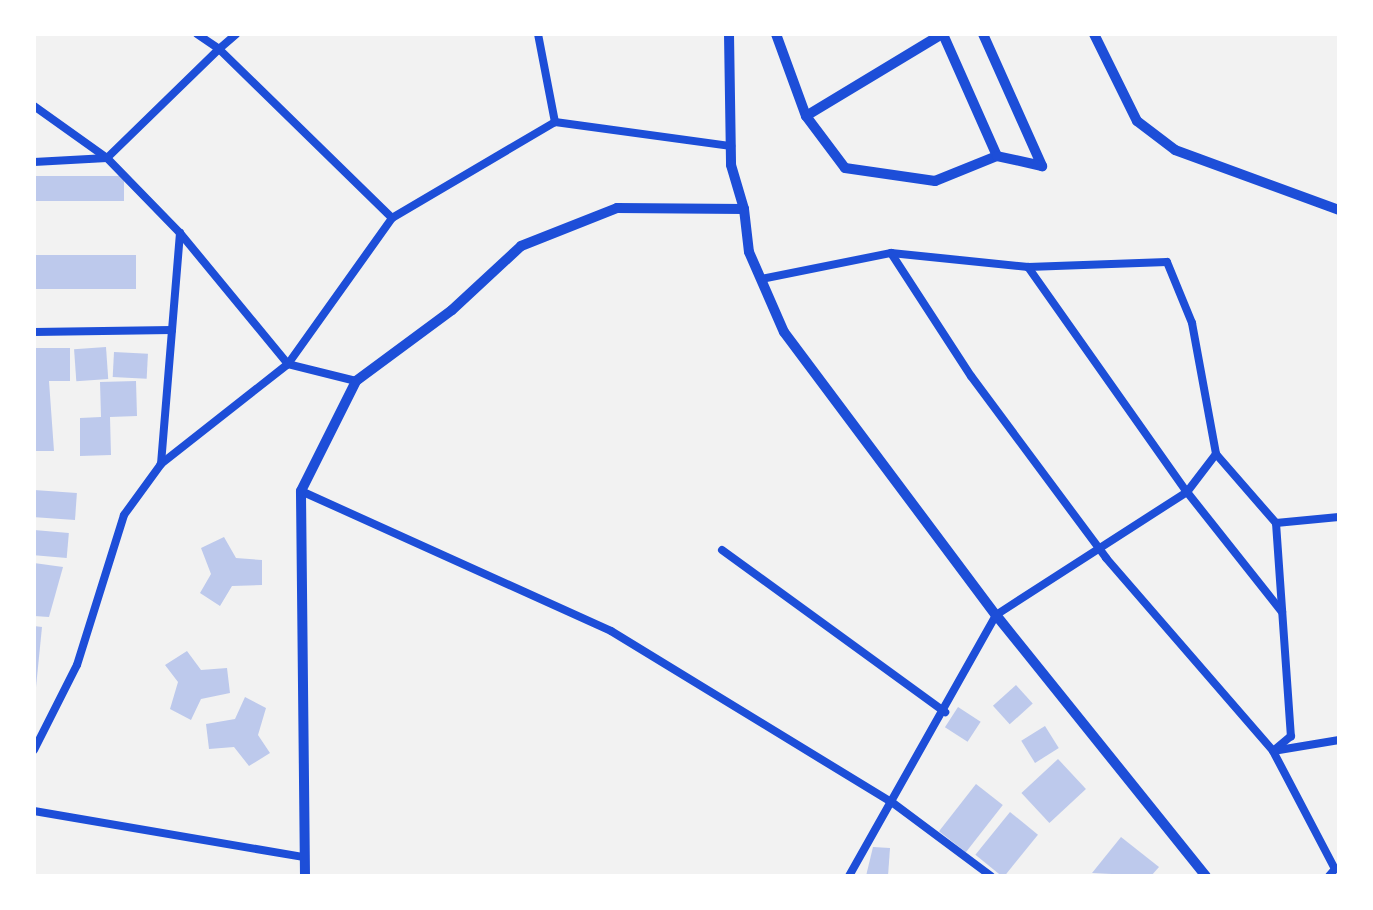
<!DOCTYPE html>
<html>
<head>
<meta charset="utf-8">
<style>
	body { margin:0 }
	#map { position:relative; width:1373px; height:910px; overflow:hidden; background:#f2f2f2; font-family:Figtree,sans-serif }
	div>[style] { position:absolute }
	.building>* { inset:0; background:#bdc9ec; transform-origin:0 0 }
	.minor>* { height:8px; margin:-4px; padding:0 4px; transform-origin:4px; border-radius:4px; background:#1d4ed8 }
	.tertiary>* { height:10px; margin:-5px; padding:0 5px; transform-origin:5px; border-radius:5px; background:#1d4ed8 }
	span { translate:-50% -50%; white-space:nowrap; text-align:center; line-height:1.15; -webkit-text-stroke:6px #fff; paint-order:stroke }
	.frame { position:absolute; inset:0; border:36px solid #fff; pointer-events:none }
</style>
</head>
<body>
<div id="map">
	<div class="building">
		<div style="left:34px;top:176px;width:90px;height:25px"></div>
		<div style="left:34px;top:255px;width:102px;height:34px"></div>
		<div style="left:106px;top:347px;width:32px;height:32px;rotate:86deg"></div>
		<div style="clip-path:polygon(34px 348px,70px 348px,70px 381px,49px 381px,54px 451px,34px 451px)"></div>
		<div style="left:114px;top:352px;width:34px;height:25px;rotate:3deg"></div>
		<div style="clip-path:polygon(136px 381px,137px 416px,110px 417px,111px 455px,80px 456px,80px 418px,101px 417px,100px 382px)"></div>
		<div style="left:34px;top:490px;width:43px;height:27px;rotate:4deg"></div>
		<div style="left:34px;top:530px;width:35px;height:25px;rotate:5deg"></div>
		<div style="clip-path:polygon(224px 537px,236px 558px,262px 560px,262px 585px,232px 586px,220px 606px,200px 593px,211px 574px,201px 548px)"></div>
		<div style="clip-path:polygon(34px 563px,63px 567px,49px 617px,34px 616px)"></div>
		<div style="clip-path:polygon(34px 626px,42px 627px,36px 687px,34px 687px)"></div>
		<div style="clip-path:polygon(187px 651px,201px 670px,227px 668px,230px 693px,201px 699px,191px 720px,170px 709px,178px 682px,165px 665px)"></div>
		<div style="left:1016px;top:685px;width:25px;height:31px;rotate:48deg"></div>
		<div style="clip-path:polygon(245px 697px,266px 708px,258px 735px,270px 753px,249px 766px,234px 747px,209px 749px,206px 724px,235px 719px)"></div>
		<div style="left:958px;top:707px;width:27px;height:24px;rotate:33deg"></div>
		<div style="left:1045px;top:726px;width:26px;height:28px;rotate:58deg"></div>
		<div style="left:1058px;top:759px;width:41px;height:50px;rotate:47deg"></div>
		<div style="left:976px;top:784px;width:34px;height:60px;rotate:38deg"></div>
		<div style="left:1010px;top:812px;width:36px;height:55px;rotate:39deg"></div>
		<div style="clip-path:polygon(1121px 837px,1159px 867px,1151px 876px,1092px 873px)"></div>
		<div style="clip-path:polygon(873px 847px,890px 848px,888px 876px,866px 876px)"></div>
	</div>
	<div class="minor">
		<div style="left:197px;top:34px;width:27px;rotate:34deg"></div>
		<div style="left:219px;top:49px;width:23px;rotate:-41deg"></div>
		<div style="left:538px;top:34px;width:90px;rotate:79.1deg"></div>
		<div style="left:555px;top:122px;width:178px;rotate:7.8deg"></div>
		<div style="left:34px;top:106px;width:90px;rotate:35.5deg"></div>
		<div style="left:107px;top:158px;width:105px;rotate:45.8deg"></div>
		<div style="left:180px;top:233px;width:170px;rotate:50.5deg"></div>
		<div style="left:288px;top:364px;width:162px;rotate:141.8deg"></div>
		<div style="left:161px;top:464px;width:232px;rotate:-85.3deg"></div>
		<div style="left:34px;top:162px;width:73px;rotate:-3.1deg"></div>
		<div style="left:107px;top:158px;width:156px;rotate:-44.2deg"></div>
		<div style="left:219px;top:49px;width:242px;rotate:44.3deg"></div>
		<div style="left:392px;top:218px;width:189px;rotate:-30.5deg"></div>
		<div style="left:891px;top:253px;width:147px;rotate:57deg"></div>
		<div style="left:971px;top:376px;width:227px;rotate:53.4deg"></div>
		<div style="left:1106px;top:558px;width:255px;rotate:49.1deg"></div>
		<div style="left:1273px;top:751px;width:133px;rotate:62.3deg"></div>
		<div style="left:1335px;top:869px;width:9px;rotate:131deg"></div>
		<div style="left:1028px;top:267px;width:139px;rotate:-2.1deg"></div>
		<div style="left:1167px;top:262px;width:66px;rotate:67.7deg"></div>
		<div style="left:1192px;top:323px;width:133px;rotate:79.6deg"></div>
		<div style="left:1216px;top:454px;width:91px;rotate:49deg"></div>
		<div style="left:1276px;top:523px;width:214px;rotate:86deg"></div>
		<div style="left:1291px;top:736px;width:23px;rotate:140deg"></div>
		<div style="left:761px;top:279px;width:133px;rotate:-11.3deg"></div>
		<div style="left:891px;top:253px;width:138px;rotate:5.8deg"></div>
		<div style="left:1028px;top:267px;width:276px;rotate:54.8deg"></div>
		<div style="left:1187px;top:492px;width:153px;rotate:51.6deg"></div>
		<div style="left:34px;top:332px;width:138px;rotate:-0.8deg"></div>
		<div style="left:356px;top:381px;width:70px;rotate:-166deg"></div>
		<div style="left:288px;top:364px;width:179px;rotate:-54.5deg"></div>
		<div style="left:301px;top:491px;width:340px;rotate:24.3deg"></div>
		<div style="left:611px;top:631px;width:330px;rotate:31.4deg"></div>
		<div style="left:893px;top:803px;width:122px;rotate:36.7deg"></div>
		<div style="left:1276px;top:523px;width:63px;rotate:-5.4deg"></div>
		<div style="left:722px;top:550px;width:276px;rotate:36deg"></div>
		<div style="left:34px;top:750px;width:95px;rotate:-63.2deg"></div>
		<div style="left:77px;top:665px;width:157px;rotate:-72.6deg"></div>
		<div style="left:124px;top:515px;width:63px;rotate:-54deg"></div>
		<div style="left:1273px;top:751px;width:67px;rotate:-9.5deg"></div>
		<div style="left:34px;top:811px;width:274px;rotate:9.7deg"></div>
		<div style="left:849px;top:876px;width:300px;rotate:-60.6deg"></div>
		<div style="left:996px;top:615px;width:227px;rotate:-32.8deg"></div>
		<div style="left:1187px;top:492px;width:48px;rotate:-52.7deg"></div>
	</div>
	<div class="tertiary">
		<div style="left:729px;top:34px;width:131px;rotate:89.1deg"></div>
		<div style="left:731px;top:165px;width:46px;rotate:73.5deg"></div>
		<div style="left:776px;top:34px;width:87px;rotate:69.9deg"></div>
		<div style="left:806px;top:116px;width:65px;rotate:53.1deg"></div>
		<div style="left:845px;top:168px;width:91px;rotate:8.2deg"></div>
		<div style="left:935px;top:181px;width:67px;rotate:-22deg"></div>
		<div style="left:997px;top:156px;width:133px;rotate:-113.9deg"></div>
		<div style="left:983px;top:34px;width:145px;rotate:65.9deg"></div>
		<div style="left:1042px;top:166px;width:46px;rotate:-167.5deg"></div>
		<div style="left:1094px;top:34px;width:97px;rotate:63.7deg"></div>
		<div style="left:1137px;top:121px;width:48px;rotate:37.3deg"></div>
		<div style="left:1175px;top:150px;width:175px;rotate:20.1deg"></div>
		<div style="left:806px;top:116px;width:159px;rotate:-31.1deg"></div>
		<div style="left:305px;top:876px;width:385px;rotate:-90.6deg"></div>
		<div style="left:301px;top:491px;width:123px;rotate:-63.4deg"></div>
		<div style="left:356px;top:381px;width:119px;rotate:-36.5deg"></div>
		<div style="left:452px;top:310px;width:94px;rotate:-42.8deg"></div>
		<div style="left:521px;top:246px;width:103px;rotate:-21.6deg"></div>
		<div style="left:617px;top:208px;width:127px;rotate:0.5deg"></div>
		<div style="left:744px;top:209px;width:43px;rotate:83.4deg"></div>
		<div style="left:749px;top:252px;width:87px;rotate:66.4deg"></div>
		<div style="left:784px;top:332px;width:354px;rotate:53.2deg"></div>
		<div style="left:996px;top:615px;width:335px;rotate:51.2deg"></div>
	</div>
	<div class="frame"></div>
</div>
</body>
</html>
